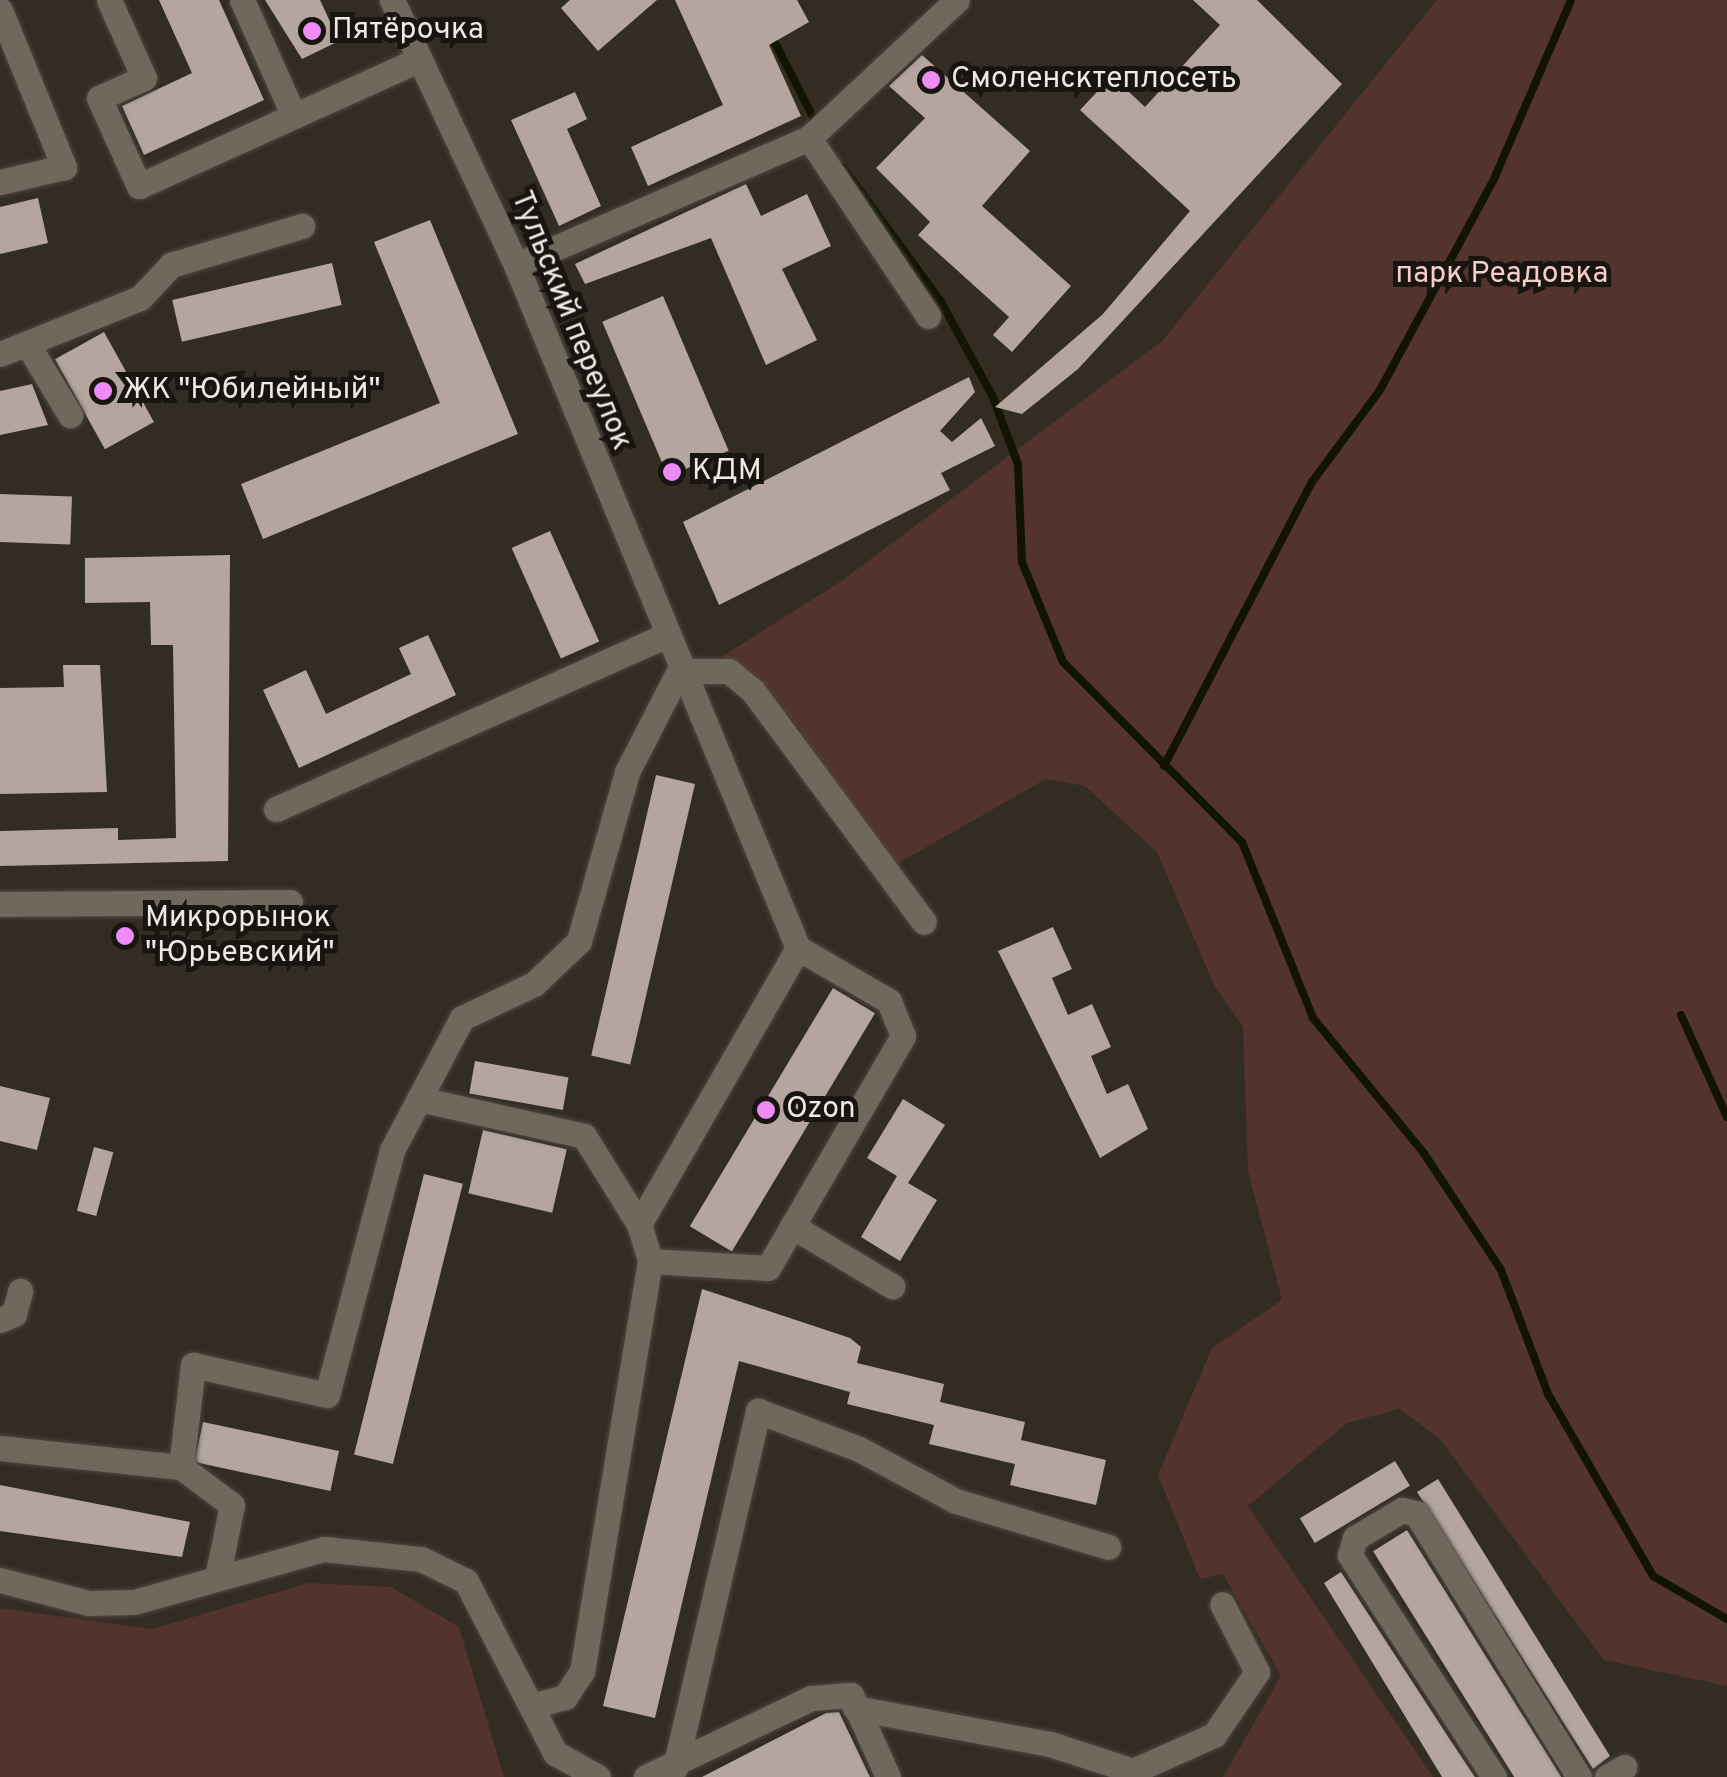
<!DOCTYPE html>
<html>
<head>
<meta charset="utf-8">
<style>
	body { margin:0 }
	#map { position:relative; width:1727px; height:1777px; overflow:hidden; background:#332c23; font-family:Overpass,sans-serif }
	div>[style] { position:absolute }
	.green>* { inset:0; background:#53332e }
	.stream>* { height:8px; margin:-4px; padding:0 4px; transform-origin:4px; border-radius:4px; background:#111400 }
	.building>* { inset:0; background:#b4a69f; transform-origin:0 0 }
	.roads { filter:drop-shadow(0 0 2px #4e4740) drop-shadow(0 0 2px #4e4740) }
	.minor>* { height:25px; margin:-12.5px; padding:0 12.5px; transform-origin:12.5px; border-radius:12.5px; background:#70685d }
	.dots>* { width:28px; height:28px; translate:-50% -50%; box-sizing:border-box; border:5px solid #181511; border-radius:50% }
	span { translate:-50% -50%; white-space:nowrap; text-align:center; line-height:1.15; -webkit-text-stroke:10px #181511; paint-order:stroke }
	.poi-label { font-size:30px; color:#eee9e3 }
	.left { translate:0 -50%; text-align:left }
	.park-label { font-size:30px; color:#f6cec7 }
	.street-label { font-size:30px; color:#eee9e3 }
</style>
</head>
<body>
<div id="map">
	<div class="green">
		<div style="clip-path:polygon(1437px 0,1727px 0,1727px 1686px,1604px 1660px,1439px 1438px,1399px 1409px,1347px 1423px,1248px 1506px,1433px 1777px,1223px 1777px,1281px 1676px,1223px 1574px,1200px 1579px,1158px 1475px,1212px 1348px,1282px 1300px,1248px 1171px,1243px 1027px,1214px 985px,1157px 852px,1085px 786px,1046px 779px,895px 865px,790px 717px,723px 656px,840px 582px,1163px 340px)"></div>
		<div style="clip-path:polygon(309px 1583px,391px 1587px,459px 1627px,504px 1777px,0 1777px,0 1608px,152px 1629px)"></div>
	</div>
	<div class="stream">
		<div style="left:771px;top:35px;width:101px;rotate:62.9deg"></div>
		<div style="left:843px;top:167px;width:167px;rotate:54deg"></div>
		<div style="left:941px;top:302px;width:106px;rotate:61.3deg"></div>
		<div style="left:992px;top:395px;width:74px;rotate:69.4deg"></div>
		<div style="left:1018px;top:464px;width:98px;rotate:87.7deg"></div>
		<div style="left:1022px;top:562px;width:108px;rotate:67.7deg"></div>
		<div style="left:1063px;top:662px;width:254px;rotate:45.2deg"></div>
		<div style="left:1242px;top:842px;width:190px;rotate:68deg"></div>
		<div style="left:1313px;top:1018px;width:173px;rotate:50.6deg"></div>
		<div style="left:1423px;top:1152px;width:141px;rotate:56.5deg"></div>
		<div style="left:1501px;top:1270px;width:133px;rotate:69.2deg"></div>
		<div style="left:1548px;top:1394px;width:210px;rotate:60deg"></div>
		<div style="left:1653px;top:1576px;width:86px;rotate:30.2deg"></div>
		<div style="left:1164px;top:766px;width:320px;rotate:-62.5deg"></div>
		<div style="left:1312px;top:482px;width:114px;rotate:-53.5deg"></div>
		<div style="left:1380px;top:390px;width:240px;rotate:-61.6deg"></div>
		<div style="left:1494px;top:179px;width:195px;rotate:-66.7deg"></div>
		<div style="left:1681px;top:1015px;width:112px;rotate:65.7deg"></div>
	</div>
	<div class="building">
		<div style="clip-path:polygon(159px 0,219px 0,264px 100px,144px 155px,122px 106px,192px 73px)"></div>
		<div style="clip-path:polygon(265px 0,320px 0,339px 41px,302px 59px)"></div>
		<div style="clip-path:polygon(570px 0,657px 0,598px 51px,561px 8px)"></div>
		<div style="clip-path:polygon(675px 0,797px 0,809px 22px,769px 45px,801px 116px,648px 186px,631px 147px,723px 105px)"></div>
		<div style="clip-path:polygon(1193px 0,1257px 0,1342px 84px,1078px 369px,1022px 414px,995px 407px,1103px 314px,1190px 211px,1080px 110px,1112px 76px,1145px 107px,1220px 25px)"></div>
		<div style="clip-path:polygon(922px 55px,1030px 151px,982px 206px,1071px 286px,1012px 352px,993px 335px,1009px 317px,918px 235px,930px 222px,876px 168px,925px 118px,889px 86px)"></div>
		<div style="clip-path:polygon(575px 92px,587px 119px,567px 129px,601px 206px,559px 226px,511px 120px)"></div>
		<div style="clip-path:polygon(746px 184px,761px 216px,807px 194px,831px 246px,782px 269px,817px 340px,766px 365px,711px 238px,585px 284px,575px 264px)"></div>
		<div style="clip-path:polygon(38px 198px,48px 243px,0 254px,0 207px)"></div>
		<div style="clip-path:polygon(430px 220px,518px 434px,263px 539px,241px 484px,440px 403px,374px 242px)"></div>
		<div style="left:332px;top:263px;width:43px;height:164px;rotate:77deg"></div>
		<div style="left:663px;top:296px;width:168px;height:66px;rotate:67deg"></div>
		<div style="left:104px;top:332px;width:103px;height:56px;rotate:61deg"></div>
		<div style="clip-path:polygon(969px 377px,975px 392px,940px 431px,952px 442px,981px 418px,995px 446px,941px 473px,950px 490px,719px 605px,683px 522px)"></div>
		<div style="clip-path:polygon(32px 384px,48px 425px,0 435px,0 391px)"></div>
		<div style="left:0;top:494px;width:72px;height:48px;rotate:2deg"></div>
		<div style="left:550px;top:531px;width:121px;height:42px;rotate:66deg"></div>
		<div style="clip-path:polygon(230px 555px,228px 861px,0 866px,0 831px,118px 828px,118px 840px,176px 838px,173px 645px,151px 645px,150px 602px,85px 603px,85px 558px)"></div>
		<div style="clip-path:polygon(428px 635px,456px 695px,299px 768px,263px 690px,306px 670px,326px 714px,411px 674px,399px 648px)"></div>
		<div style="clip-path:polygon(63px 665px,100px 665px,107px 792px,0 794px,0 688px,64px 687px)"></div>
		<div style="left:656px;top:775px;width:40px;height:288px;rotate:13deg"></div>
		<div style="clip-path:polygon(1053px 927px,1072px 969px,1052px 978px,1068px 1015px,1092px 1004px,1111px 1047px,1091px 1056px,1107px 1094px,1128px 1084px,1148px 1129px,1100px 1158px,998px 951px)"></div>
		<div style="left:833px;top:988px;width:49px;height:278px;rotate:31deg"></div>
		<div style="left:475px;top:1061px;width:95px;height:33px;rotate:10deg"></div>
		<div style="clip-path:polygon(0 1086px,50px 1098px,37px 1150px,0 1141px)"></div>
		<div style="clip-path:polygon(903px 1099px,945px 1125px,908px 1183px,937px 1200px,900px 1261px,861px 1237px,897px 1176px,867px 1158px)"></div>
		<div style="left:483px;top:1130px;width:86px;height:65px;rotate:13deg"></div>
		<div style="left:94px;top:1147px;width:20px;height:66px;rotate:15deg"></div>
		<div style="left:424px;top:1174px;width:40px;height:289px;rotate:14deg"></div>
		<div style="clip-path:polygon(702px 1289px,850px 1338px,861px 1347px,857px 1363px,944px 1384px,940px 1402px,1025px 1422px,1021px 1440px,1106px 1460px,1096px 1505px,1010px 1485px,1015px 1464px,929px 1444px,934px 1425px,847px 1404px,850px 1392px,739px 1361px,655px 1718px,603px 1706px)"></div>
		<div style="left:203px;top:1422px;width:139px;height:41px;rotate:12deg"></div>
		<div style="left:1395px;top:1461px;width:29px;height:111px;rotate:59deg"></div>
		<div style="clip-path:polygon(1438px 1479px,1610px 1756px,1593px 1769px,1417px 1492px)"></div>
		<div style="clip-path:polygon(0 1485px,190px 1522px,182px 1557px,0 1531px)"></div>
		<div style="left:1407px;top:1530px;width:291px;height:40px;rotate:58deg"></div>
		<div style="clip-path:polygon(1341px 1572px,1449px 1738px,1475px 1777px,1442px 1777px,1324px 1583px)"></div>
		<div style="clip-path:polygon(839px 1712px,870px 1777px,702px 1777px,826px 1713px)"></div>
	</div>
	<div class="roads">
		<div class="minor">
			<div style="left:109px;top:0;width:85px;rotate:65.8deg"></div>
			<div style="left:144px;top:78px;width:49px;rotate:156deg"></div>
			<div style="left:99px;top:98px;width:97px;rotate:65.6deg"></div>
			<div style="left:139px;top:186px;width:308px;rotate:-24.3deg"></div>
			<div style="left:242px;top:0;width:127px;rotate:65.9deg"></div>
			<div style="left:392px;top:0;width:293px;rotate:64.9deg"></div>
			<div style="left:516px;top:265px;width:739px;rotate:67.57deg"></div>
			<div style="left:798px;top:948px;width:319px;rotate:119.9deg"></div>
			<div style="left:639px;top:1224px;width:39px;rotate:73deg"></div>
			<div style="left:650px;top:1261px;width:416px;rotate:99.4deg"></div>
			<div style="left:582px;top:1671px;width:31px;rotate:123deg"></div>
			<div style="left:565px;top:1697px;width:31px;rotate:165deg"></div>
			<div style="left:0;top:10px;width:170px;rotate:67.8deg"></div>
			<div style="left:64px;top:167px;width:66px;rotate:166.8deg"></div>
			<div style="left:809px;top:138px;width:214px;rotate:56.2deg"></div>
			<div style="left:516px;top:265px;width:319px;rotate:-23.4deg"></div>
			<div style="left:809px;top:138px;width:202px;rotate:-43deg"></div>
			<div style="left:28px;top:345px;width:82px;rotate:59deg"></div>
			<div style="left:0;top:354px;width:151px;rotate:-21.8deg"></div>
			<div style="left:140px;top:298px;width:45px;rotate:-46.8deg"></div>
			<div style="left:171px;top:265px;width:137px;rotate:-16.6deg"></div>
			<div style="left:679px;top:671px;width:50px"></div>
			<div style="left:729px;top:671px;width:31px;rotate:40deg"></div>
			<div style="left:753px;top:691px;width:287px;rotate:53.5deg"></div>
			<div style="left:276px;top:809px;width:424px;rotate:-24deg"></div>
			<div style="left:0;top:904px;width:290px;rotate:-0.4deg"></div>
			<div style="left:419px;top:1099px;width:169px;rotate:12.6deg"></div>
			<div style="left:584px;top:1136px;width:104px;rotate:58deg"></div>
			<div style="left:792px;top:1226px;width:117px;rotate:31deg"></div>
			<div style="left:650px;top:1261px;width:118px;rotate:3.4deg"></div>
			<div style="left:768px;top:1268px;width:268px;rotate:-59.8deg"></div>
			<div style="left:903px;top:1036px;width:38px;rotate:-112deg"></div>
			<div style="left:889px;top:1001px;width:105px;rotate:-149.8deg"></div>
			<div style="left:0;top:1320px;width:15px;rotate:-23deg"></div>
			<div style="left:14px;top:1314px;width:24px;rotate:-75deg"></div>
			<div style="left:0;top:1448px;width:182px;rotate:6deg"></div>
			<div style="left:218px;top:1573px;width:69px;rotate:-78.4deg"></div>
			<div style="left:232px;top:1505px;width:64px;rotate:-143.3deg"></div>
			<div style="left:181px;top:1467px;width:103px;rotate:-83.3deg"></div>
			<div style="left:193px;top:1365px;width:137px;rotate:12.6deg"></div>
			<div style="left:327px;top:1395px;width:253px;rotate:-75.1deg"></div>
			<div style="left:392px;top:1150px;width:149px;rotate:-62.1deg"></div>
			<div style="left:462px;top:1018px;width:80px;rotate:-25.3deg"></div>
			<div style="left:534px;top:984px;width:62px;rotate:-43.7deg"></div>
			<div style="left:579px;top:941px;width:176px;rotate:-74.1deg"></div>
			<div style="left:627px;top:772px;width:114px;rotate:-62.8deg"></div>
			<div style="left:0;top:1580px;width:92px;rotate:14.5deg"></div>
			<div style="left:89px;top:1603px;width:45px;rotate:-1.3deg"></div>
			<div style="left:134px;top:1602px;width:197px;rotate:-15.6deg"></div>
			<div style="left:324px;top:1549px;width:98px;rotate:5.9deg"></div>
			<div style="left:421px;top:1559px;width:50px;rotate:26.1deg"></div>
			<div style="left:466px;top:1581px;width:194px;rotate:62.6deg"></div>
			<div style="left:555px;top:1753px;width:49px;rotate:29.2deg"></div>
			<div style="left:855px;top:1708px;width:198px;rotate:10.5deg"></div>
			<div style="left:1050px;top:1744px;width:87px;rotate:18deg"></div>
			<div style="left:1133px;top:1771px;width:89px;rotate:-24deg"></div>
			<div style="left:1214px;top:1735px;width:76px;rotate:-55.7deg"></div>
			<div style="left:1257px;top:1672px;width:76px;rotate:-117.2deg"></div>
			<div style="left:675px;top:1768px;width:367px;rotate:-76.9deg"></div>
			<div style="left:758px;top:1411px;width:108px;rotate:20.6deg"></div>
			<div style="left:859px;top:1449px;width:110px;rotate:28.2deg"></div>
			<div style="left:956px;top:1501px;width:159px;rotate:16.8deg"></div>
			<div style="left:646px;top:1777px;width:183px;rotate:-25.6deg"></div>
			<div style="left:811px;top:1698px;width:40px;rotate:-4.3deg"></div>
			<div style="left:851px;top:1695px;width:90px;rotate:65.7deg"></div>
			<div style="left:1494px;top:1777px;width:265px;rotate:-123deg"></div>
			<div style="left:1350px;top:1555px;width:18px;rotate:-74deg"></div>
			<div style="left:1355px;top:1538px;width:55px;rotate:-30.8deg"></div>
			<div style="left:1402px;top:1510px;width:14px;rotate:12deg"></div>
			<div style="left:1416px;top:1513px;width:310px;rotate:58.3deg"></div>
			<div style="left:1607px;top:1777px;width:20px;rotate:-30deg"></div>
		</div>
	</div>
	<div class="dots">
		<div style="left:312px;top:31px;background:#ee8bf8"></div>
		<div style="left:931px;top:80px;background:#ee8bf8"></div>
		<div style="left:103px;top:391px;background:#ee8bf8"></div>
		<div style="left:672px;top:472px;background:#ee8bf8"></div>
		<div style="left:125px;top:936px;background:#ee8bf8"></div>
		<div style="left:766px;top:1110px;background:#ee8bf8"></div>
	</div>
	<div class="poi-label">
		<span class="left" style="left:332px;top:31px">Пятёрочка</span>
		<span class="left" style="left:951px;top:80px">Смоленсктеплосеть</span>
		<span class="left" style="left:123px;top:391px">ЖК "Юбилейный"</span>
		<span class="left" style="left:692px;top:472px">КДМ</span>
		<span class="left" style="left:145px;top:936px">Микрорынок<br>"Юрьевский"</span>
		<span class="left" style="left:786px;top:1110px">Ozon</span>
	</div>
	<div class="park-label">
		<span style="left:1502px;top:275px">парк Реадовка</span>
	</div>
	<div class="street-label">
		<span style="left:570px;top:321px;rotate:68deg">Тульский переулок</span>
	</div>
</div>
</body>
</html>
